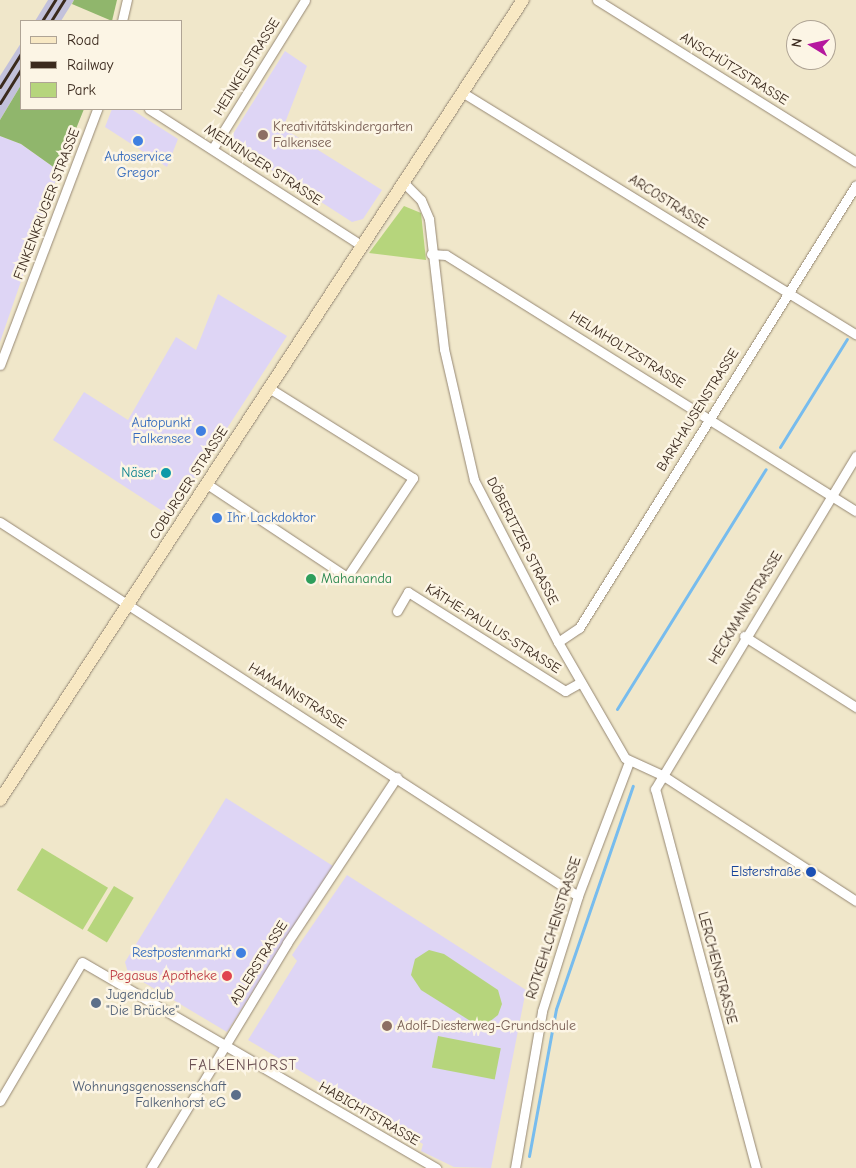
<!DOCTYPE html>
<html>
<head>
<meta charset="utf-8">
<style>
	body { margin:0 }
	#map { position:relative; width:856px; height:1168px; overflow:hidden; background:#f0e7ca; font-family:"Comic Neue",sans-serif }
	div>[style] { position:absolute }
	.built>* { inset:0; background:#ded5f5 }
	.industrial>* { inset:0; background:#c3c1db }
	.green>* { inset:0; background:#b6d57c; transform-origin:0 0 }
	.forest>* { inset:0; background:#90b66c }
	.stream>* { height:3px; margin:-1.5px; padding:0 1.5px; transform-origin:1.5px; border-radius:1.5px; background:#77bcee }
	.roads { filter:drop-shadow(0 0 1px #968874) drop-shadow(0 0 1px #968874) }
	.street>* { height:9px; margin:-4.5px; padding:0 4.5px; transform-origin:4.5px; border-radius:4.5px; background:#fff }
	.secondary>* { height:12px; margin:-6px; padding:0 6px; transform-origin:6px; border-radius:6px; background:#f8e8c3 }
	.rail>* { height:3px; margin:-1.5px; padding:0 1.5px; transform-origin:1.5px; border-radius:1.5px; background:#3b2a1e }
	.dots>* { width:14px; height:14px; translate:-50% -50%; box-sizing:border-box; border:2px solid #fcf5e5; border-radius:50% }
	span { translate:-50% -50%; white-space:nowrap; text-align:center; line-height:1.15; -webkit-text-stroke:5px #fcf5e5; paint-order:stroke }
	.street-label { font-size:14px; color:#3b2a1e }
	.education-label { font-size:14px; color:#785e54 }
	.left { translate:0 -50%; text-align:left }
	.shop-label { font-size:14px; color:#366cbe }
	.right { translate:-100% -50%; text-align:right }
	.culture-label { font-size:14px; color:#0d838f }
	.leisure-label { font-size:14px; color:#27864d }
	.transit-label { font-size:14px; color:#164399 }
	.health-label { font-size:14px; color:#be3a42 }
	.service-label { font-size:14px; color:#4e5e75 }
	.neighbourhood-label { font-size:15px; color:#6b5154; letter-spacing:1px }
	.legend { position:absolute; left:20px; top:20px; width:162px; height:90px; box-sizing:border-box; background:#fcf5e5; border:1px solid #afa495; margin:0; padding:6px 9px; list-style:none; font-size:15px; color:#3b2a1e }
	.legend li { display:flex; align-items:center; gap:10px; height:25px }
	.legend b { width:25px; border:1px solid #afa495 }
	.north { position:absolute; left:786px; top:20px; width:50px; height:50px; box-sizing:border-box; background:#fcf5e5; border:1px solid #afa495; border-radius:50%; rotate:279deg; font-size:14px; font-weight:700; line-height:20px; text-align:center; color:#3b2a1e }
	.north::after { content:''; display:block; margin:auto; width:18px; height:22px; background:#b5179e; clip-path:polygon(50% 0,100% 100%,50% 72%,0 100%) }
</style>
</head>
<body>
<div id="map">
	<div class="built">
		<div style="clip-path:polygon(285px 51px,307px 66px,283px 128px,382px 190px,363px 219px,352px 222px,228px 142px)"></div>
		<div style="clip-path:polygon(112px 109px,131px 109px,178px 139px,167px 167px,105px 127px)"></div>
		<div style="clip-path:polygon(0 136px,21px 144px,59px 171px,0 342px)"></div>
		<div style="clip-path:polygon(218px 294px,287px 336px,170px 516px,53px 440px,84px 392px,128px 420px,176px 337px,196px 350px)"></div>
		<div style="clip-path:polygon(226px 798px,333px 866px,227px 1032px,128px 973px,125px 962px)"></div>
		<div style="clip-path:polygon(347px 875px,526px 990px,491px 1168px,454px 1167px,421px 1151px,423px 1144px,248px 1040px,297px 961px,292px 955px)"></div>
	</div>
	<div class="industrial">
		<div style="clip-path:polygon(48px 0,74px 0,61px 21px,35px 21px)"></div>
		<div style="clip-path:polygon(21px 43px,21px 85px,0 120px,0 76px)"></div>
	</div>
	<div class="green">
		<div style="clip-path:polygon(404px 206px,421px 213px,426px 260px,369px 253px)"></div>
		<div style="left:42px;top:848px;width:77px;height:49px;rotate:31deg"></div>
		<div style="left:114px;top:886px;width:23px;height:52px;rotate:31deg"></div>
		<div style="clip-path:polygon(429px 950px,444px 954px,498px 990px,502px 1004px,498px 1015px,488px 1023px,472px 1022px,421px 990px,411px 975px,415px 959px)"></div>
		<div style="left:438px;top:1036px;width:64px;height:32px;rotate:11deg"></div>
	</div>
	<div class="forest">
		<div style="clip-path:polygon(74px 0,117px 0,112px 21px,72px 4px)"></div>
		<div style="clip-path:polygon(21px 85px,21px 109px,84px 109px,59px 171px,21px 144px,0 136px,0 120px)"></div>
	</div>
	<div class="stream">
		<div style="left:780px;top:447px;width:127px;rotate:-58.2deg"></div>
		<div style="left:617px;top:709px;width:282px;rotate:-58.2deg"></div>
		<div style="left:529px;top:1156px;width:149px;rotate:-79.6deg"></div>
		<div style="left:556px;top:1009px;width:236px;rotate:-71deg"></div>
	</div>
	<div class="roads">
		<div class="street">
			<div style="left:597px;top:0;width:305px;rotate:32deg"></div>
			<div style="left:122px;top:21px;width:22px;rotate:-77deg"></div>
			<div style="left:465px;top:94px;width:459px;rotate:31.6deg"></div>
			<div style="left:149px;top:109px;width:252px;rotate:32.7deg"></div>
			<div style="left:213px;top:148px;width:174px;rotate:-58.1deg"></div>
			<div style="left:406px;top:185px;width:21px;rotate:45deg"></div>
			<div style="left:421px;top:200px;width:21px;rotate:67deg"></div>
			<div style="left:429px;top:219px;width:131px;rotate:83.4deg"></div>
			<div style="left:444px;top:349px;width:134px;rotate:77.1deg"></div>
			<div style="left:474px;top:480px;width:182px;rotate:62.6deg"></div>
			<div style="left:558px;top:642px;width:134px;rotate:60deg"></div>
			<div style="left:625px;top:758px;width:41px;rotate:24.7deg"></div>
			<div style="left:662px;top:775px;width:231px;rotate:33deg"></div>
			<div style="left:431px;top:254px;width:15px;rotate:4deg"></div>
			<div style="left:446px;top:255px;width:483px;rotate:32deg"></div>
			<div style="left:0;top:365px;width:274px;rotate:-69.2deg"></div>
			<div style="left:207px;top:484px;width:168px;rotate:33.6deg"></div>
			<div style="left:347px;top:577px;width:119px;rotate:-56.3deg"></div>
			<div style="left:413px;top:478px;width:170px;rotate:-148deg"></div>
			<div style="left:0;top:522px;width:688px;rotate:32.91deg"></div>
			<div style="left:397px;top:611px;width:22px;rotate:-60deg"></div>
			<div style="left:408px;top:592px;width:186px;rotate:32.2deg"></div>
			<div style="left:565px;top:691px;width:18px;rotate:-29deg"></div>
			<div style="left:744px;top:636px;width:133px;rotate:32.4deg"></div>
			<div style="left:558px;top:642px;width:25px;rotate:-34deg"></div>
			<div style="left:579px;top:628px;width:522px;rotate:-57.98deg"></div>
			<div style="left:0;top:1101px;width:161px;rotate:-59.5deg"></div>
			<div style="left:82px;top:962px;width:410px;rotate:30.2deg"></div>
			<div style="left:151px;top:1168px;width:263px;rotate:-58.8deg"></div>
			<div style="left:287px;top:943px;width:199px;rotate:-56.5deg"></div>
			<div style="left:515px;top:1168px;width:159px;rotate:-80.2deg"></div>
			<div style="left:542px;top:1011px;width:121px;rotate:-72.6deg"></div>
			<div style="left:578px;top:896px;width:143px;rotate:-69.2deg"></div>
			<div style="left:756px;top:1168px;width:392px;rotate:-104.9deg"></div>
			<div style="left:655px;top:789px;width:389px;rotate:-58.9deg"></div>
		</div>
		<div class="secondary">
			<div style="left:0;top:800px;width:956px;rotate:-56.83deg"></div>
		</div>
	</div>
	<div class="rail">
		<div style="left:42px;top:21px;width:25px;rotate:-58deg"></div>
		<div style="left:51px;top:21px;width:25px;rotate:-58deg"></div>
		<div style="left:0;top:87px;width:39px;rotate:-58deg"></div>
		<div style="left:0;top:103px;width:40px;rotate:-58deg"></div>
	</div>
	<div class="dots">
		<div style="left:263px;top:135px;background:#8d6e63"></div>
		<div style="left:138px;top:141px;background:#3f7fe0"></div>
		<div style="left:201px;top:431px;background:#3f7fe0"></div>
		<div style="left:166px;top:473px;background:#0f9aa8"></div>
		<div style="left:217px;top:518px;background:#3f7fe0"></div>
		<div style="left:311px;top:579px;background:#2e9e5b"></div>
		<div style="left:811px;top:872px;background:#1a4fb4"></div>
		<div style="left:241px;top:953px;background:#3f7fe0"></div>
		<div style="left:227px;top:976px;background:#e0444e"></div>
		<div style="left:96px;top:1003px;background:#5c6f8a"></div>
		<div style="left:387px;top:1026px;background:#8d6e63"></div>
		<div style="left:236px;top:1095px;background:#5c6f8a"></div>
	</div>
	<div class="street-label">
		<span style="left:247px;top:67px;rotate:-58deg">HEINKELSTRASSE</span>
		<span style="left:734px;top:69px;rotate:32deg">ANSCHÜTZSTRASSE</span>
		<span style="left:263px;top:165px;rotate:33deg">MEININGER STRASSE</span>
		<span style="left:668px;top:202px;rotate:32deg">ARCOSTRASSE</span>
		<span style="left:47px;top:204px;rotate:-69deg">FINKENKRUGER STRASSE</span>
		<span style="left:627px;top:350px;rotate:32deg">HELMHOLTZSTRASSE</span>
		<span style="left:698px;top:410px;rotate:-58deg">BARKHAUSENSTRASSE</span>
		<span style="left:189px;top:483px;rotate:-57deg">COBURGER STRASSE</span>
		<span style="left:522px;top:541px;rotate:63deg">DÖBERITZER STRASSE</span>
		<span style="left:746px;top:608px;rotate:-59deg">HECKMANNSTRASSE</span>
		<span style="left:493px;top:629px;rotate:32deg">KÄTHE-PAULUS-STRASSE</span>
		<span style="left:297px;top:696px;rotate:32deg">HAMANNSTRASSE</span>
		<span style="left:554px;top:928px;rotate:-72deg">ROTKEHLCHENSTRASSE</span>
		<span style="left:259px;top:963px;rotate:-58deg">ADLERSTRASSE</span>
		<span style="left:717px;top:968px;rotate:75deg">LERCHENSTRASSE</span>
		<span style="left:369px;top:1114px;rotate:30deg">HABICHTSTRASSE</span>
	</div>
	<div class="education-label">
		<span class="left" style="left:273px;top:135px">Kreativitätskindergarten<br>Falkensee</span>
		<span class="left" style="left:397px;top:1026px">Adolf-Diesterweg-Grundschule</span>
	</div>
	<div class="shop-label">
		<span style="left:138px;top:165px">Autoservice<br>Gregor</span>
		<span class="right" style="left:191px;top:431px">Autopunkt<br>Falkensee</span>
		<span class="left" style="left:227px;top:518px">Ihr Lackdoktor</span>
		<span class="right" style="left:231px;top:953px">Restpostenmarkt</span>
	</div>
	<div class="culture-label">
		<span class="right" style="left:156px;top:473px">Näser</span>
	</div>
	<div class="leisure-label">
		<span class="left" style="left:321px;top:579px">Mahananda</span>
	</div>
	<div class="transit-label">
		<span class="right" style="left:801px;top:872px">Elsterstraße</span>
	</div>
	<div class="health-label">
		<span class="right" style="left:217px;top:976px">Pegasus Apotheke</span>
	</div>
	<div class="service-label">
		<span class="left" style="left:106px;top:1003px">Jugendclub<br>"Die Brücke"</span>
		<span class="right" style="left:226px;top:1095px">Wohnungsgenossenschaft<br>Falkenhorst eG</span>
	</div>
	<div class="neighbourhood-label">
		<span style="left:243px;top:1066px">FALKENHORST</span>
	</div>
	<ul class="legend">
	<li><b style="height:6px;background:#f8e8c3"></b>Road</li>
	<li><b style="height:6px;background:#3b2a1e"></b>Railway</li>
	<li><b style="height:14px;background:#b6d57c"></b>Park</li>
	</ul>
	<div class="north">N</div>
</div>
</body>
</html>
